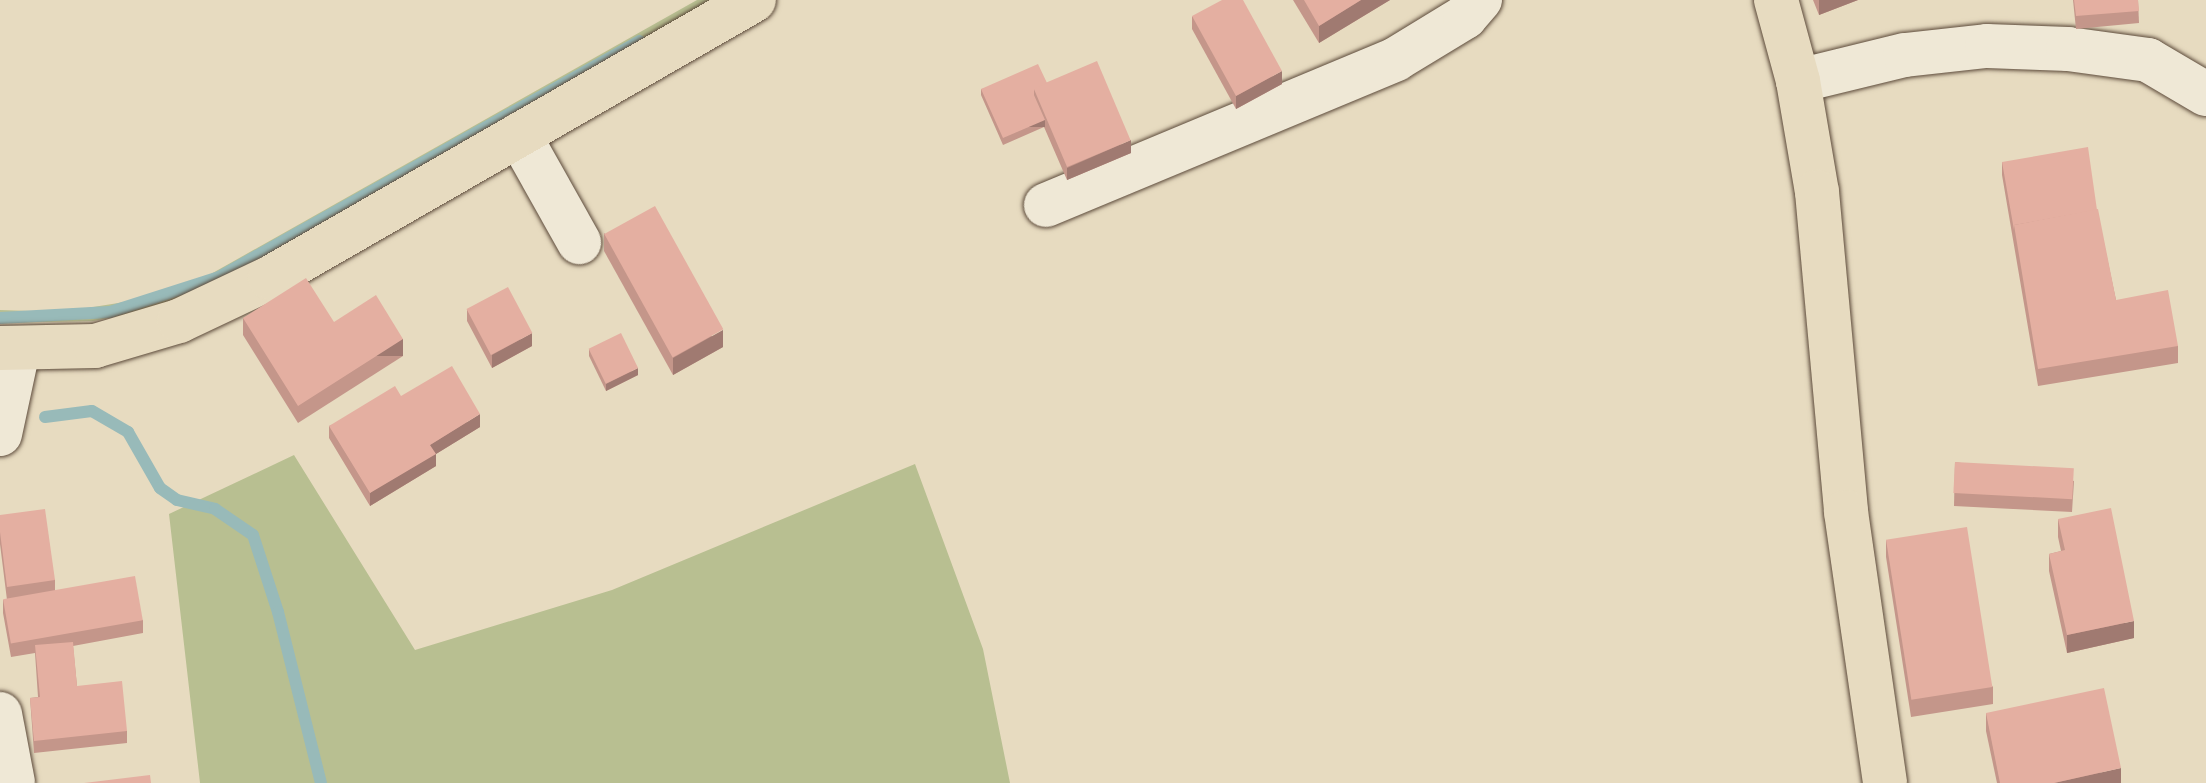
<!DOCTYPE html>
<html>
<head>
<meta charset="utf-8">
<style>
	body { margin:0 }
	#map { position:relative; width:2206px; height:783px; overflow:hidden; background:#e7dbc0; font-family:"Sorts Mill Goudy",serif }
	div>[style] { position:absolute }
	.green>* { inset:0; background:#b8bf91 }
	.stream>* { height:12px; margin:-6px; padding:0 6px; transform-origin:6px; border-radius:6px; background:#98bab9 }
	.roads { filter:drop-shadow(0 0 2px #5c4a3a) drop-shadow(0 0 2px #5c4a3a) }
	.minor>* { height:44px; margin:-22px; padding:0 22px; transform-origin:22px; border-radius:22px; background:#efe8d6 }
	.major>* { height:44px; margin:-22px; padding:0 22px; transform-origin:22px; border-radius:22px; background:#e7dbc0 }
	.wall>* { inset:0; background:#c4968a }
	.shaded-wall>* { inset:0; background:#a07a71; transform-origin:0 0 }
	.building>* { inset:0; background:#e4afa1; transform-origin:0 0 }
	span { translate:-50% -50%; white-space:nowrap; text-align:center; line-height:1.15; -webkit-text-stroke:6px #efe8d6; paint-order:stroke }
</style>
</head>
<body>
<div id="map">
	<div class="green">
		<div style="clip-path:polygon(697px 0,733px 0,203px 290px,153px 309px,93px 321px,0 323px,0 310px,62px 312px,137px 300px,202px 279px)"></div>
		<div style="clip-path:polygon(294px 455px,415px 650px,612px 590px,915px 464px,983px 649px,1010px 783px,200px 783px,169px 514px)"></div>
	</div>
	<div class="stream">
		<div style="left:0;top:318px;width:110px;rotate:-3.1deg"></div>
		<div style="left:110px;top:312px;width:114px;rotate:-17.8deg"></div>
		<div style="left:219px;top:277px;width:482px;rotate:-29.3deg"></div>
		<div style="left:45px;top:417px;width:47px;rotate:-7.3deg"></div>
		<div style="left:92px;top:411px;width:42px;rotate:30.3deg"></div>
		<div style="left:128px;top:432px;width:64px;rotate:60.3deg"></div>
		<div style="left:160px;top:488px;width:21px;rotate:35deg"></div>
		<div style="left:177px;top:500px;width:39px;rotate:13deg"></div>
		<div style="left:215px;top:509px;width:46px;rotate:34.4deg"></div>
		<div style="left:253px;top:535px;width:81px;rotate:72deg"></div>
		<div style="left:278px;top:612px;width:176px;rotate:75.9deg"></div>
	</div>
	<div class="roads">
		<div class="minor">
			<div style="left:1798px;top:81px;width:110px;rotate:-13.7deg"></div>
			<div style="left:1905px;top:55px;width:82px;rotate:-6.3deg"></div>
			<div style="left:1987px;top:46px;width:81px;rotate:2.1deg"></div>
			<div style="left:2068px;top:49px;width:81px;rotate:7.8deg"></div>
			<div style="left:2148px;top:60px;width:67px;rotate:30.4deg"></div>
			<div style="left:519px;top:135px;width:123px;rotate:60.7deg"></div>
			<div style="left:1046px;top:205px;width:379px;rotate:-22.6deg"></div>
			<div style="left:1396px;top:59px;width:81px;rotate:-31.3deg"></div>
			<div style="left:1465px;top:17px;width:23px;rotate:-49deg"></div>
			<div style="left:0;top:434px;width:86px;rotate:-77.9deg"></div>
			<div style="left:0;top:714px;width:70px;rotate:79.3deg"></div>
		</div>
		<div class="major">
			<div style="left:1776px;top:0;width:84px;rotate:74.8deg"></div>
			<div style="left:1798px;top:81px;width:113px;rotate:80.3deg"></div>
			<div style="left:1817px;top:192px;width:321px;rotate:84.8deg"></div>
			<div style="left:1846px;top:512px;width:274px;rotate:81.8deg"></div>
			<div style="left:0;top:348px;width:95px;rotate:-1.2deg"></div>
			<div style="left:95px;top:346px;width:88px;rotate:-16.6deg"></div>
			<div style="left:179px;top:321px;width:101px;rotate:-25.3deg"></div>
			<div style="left:270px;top:278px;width:558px;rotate:-29.87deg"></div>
		</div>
	</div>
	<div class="wall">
		<div style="clip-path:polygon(1293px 0,1390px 0,1319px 43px)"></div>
		<div style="clip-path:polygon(1813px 0,1858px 0,1819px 15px)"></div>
		<div style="clip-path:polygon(2073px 0,2138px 0,2139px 23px,2076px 29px)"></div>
		<div style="clip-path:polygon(1192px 16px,1282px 84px,1236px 109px,1192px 29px)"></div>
		<div style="clip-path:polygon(1047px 83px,1131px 153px,1067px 180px,1044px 127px,1003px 145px,981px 95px,981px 89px)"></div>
		<div style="clip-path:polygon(2002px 162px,2097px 210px,2116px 300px,2178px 346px,2178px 363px,2038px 386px,2002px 175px)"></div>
		<div style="clip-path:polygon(604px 233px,723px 347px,673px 375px,604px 251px)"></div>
		<div style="clip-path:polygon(467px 309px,532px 346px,492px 368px,467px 321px)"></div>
		<div style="clip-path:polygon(243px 318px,334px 322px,403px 356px,298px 423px,243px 335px)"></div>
		<div style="clip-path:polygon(589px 349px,638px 375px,606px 391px,589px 356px)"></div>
		<div style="clip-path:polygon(401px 396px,480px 427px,436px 454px,436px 466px,370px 506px,329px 438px,329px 426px)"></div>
		<div style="clip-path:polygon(1955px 462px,2074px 481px,2072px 512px,1954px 506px)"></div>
		<div style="clip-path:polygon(0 515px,55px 580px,55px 591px,143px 620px,143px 633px,73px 646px,77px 686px,127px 731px,127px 743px,34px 753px,30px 698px,38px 697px,35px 653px,11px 657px,3px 613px,3px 600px,7px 600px,0 544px)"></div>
		<div style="clip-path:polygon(2058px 519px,2134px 638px,2067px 653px,2049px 571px,2049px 554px,2061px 551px,2058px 537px)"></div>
		<div style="clip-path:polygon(1886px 540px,1993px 687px,1993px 704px,1911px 717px,1886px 557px)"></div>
		<div style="clip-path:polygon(1986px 713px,2121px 783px,1997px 783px,1986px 731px)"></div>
	</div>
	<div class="shaded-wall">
		<div style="clip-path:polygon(1361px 0,1390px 0,1319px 43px,1319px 26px)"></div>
		<div style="clip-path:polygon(1819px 0,1858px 0,1819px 15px)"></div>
		<div style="clip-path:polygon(1282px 71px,1282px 84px,1236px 109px,1236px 96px)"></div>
		<div style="left:1045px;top:120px;width:7px;height:46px;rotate:90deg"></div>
		<div style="clip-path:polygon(1131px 140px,1131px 153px,1067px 180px,1067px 168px)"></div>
		<div style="clip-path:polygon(723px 330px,723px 347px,673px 375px,673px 358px)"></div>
		<div style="clip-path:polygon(532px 333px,532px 346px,492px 368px,492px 355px)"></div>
		<div style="left:403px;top:339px;width:17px;height:125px;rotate:90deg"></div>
		<div style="clip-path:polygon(638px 368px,638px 375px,606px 391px,606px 384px)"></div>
		<div style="clip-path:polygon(480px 414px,480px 427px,436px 454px,436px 466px,370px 506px,370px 493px,430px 445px)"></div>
		<div style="clip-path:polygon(2134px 621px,2134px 638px,2067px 653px,2067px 635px)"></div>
		<div style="clip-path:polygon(2121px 768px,2121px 783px,2054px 783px)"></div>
	</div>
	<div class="building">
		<div style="clip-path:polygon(1222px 0,1243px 0,1282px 71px,1236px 96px,1192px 16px)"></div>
		<div style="clip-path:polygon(1304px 0,1361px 0,1319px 26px)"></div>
		<div style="clip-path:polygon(2074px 0,2138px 0,2139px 11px,2076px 16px)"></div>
		<div style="left:1097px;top:61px;width:86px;height:69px;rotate:67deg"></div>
		<div style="clip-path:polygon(1038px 64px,1047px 83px,1034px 89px,1034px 95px,1045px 120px,1003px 138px,981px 89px)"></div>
		<div style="clip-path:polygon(2088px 147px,2097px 210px,2014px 225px,2014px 230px,2002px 162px)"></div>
		<div style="left:655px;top:206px;width:141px;height:58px;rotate:61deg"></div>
		<div style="clip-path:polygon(2098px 209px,2116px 300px,2168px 290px,2178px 346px,2038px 369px,2014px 225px)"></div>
		<div style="clip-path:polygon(306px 278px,334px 322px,376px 295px,403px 339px,298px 406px,243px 318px)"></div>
		<div style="left:508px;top:287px;width:52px;height:47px;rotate:62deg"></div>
		<div style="left:621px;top:333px;width:39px;height:36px;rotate:64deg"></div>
		<div style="clip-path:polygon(452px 366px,480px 414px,430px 445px,436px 454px,370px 493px,329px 426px,395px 386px,401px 396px)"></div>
		<div style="left:1955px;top:462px;width:119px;height:31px;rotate:3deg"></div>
		<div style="clip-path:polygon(2111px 508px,2134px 621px,2067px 635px,2049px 554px,2065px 550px,2058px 519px)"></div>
		<div style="clip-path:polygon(45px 509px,55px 580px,7px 587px,0 532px,0 515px)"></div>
		<div style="left:1967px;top:527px;width:162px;height:82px;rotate:81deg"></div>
		<div style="left:135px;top:576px;width:45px;height:134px;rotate:80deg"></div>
		<div style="clip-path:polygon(73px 642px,77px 686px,122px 681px,127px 731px,34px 741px,30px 698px,40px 697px,35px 645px)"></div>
		<div style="clip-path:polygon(2104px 688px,2121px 768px,2054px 783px,2000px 783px,1986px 713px)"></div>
		<div style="clip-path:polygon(150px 775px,151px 783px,84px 783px)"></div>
	</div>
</div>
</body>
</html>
